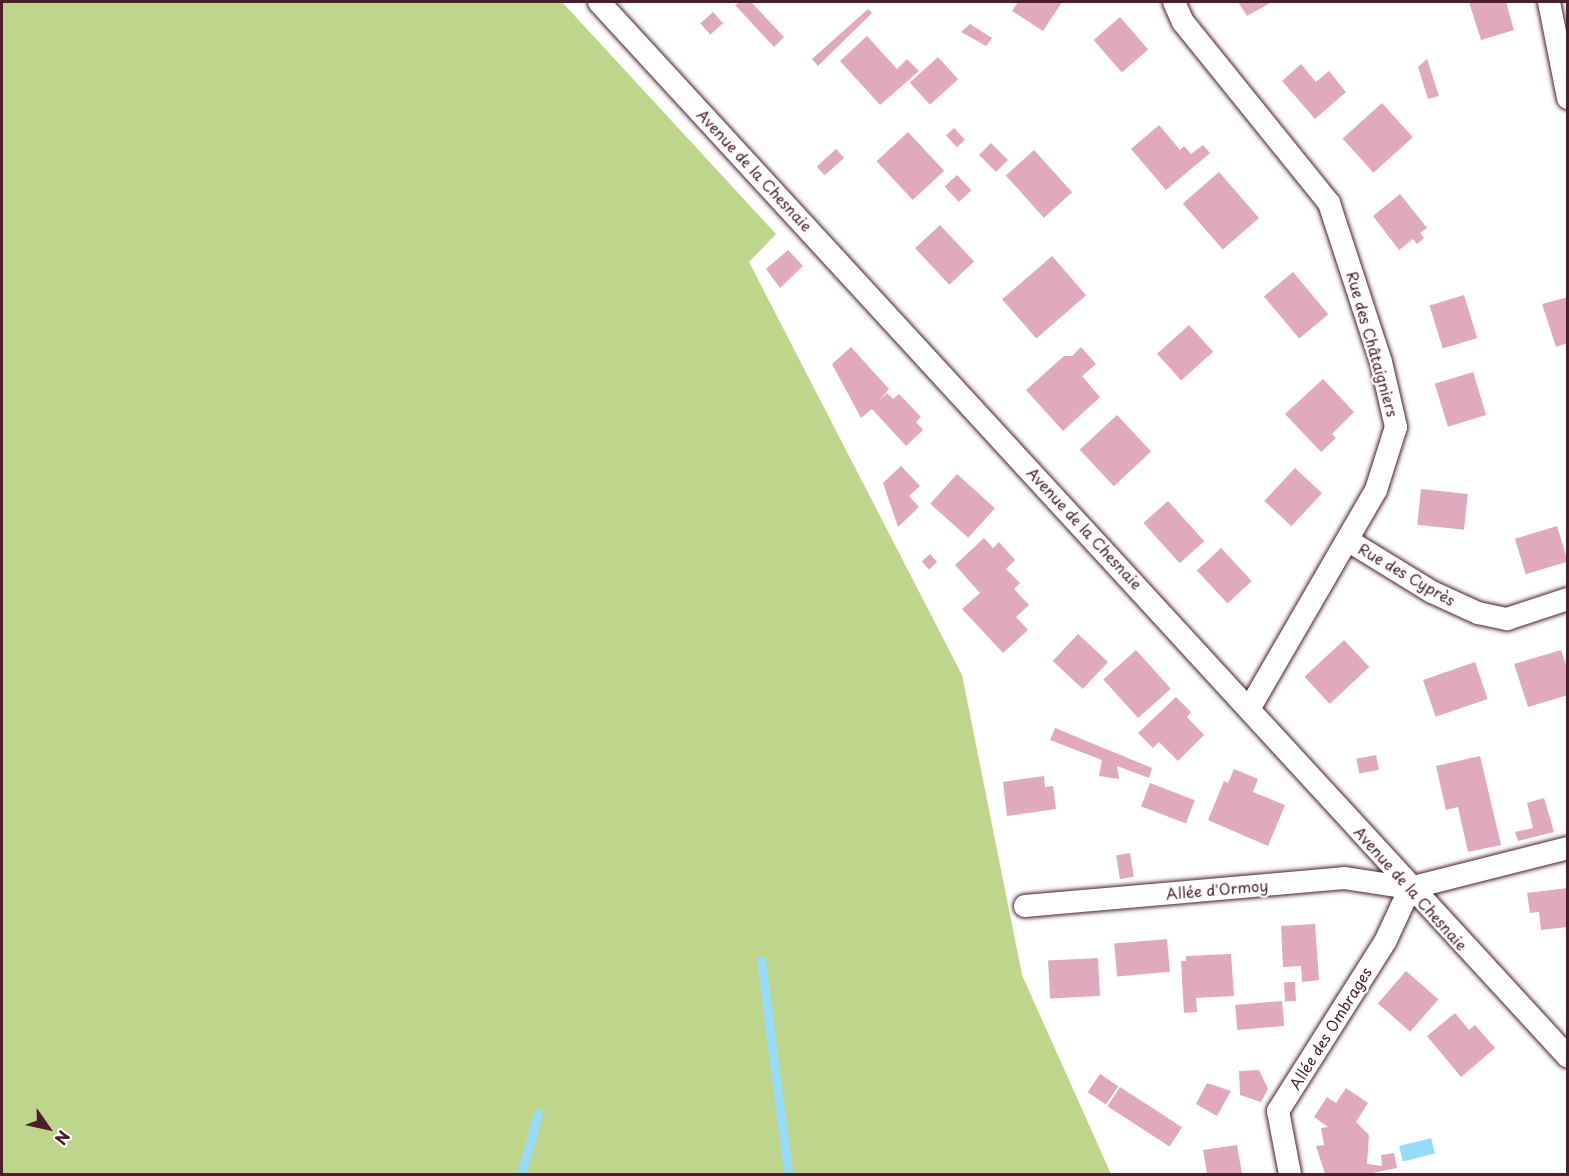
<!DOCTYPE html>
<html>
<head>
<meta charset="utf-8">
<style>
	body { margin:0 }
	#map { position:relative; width:1569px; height:1176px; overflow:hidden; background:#fff; font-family:"Playpen Sans",sans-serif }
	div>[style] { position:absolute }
	.green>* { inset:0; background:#bed58c }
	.water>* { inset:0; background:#96dcf8; transform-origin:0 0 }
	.stream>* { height:9px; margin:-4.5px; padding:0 4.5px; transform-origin:4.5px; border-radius:4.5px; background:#96dcf8 }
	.building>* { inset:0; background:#e1a9bd; transform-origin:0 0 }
	.roads { filter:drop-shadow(0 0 2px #4a1f2b) drop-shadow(0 0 2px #4a1f2b) }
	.minor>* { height:22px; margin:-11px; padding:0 11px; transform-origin:11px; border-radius:11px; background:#fff }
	span { translate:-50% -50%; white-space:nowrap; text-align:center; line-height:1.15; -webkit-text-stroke:4.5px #fff; paint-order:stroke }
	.street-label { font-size:15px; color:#4a1f2b }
	.frame { position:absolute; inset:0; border:3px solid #4a1f2b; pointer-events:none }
	.north { position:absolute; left:18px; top:1098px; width:60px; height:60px; -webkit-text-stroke:4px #fff; paint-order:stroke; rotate:124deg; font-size:16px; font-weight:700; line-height:24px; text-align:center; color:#4a1f2b }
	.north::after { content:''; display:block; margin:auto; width:21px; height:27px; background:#4a1f2b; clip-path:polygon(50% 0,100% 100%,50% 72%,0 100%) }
</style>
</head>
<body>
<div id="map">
	<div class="green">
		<div style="clip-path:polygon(2px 2px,562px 2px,776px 234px,749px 262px,962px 675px,1022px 975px,1111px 1174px,2px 1174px)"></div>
	</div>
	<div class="water">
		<div style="left:1431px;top:1138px;width:16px;height:33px;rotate:76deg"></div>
	</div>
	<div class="stream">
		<div style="left:761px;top:960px;width:216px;rotate:82.8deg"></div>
		<div style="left:521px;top:1174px;width:63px;rotate:-74.4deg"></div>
	</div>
	<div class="building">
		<div style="clip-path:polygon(740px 2px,751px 2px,784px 37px,774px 47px,735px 5px)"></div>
		<div style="clip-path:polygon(1018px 2px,1062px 2px,1043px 31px,1012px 11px)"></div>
		<div style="clip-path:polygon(1238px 2px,1272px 2px,1247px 16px)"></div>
		<div style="clip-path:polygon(1469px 2px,1506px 2px,1514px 30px,1481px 40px)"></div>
		<div style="clip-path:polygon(868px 9px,872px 13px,818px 66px,812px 59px)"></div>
		<div style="left:713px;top:12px;width:15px;height:17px;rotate:48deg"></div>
		<div style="left:1120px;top:17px;width:43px;height:35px;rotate:49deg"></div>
		<div style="clip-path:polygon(970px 24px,992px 38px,986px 46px,961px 32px)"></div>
		<div style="clip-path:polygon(867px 36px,897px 69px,907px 59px,919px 71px,880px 105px,840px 61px)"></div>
		<div style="left:938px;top:57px;width:30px;height:38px;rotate:48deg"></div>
		<div style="clip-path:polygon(1427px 59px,1439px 96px,1428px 99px,1418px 67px)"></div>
		<div style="clip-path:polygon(1301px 64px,1316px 82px,1329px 71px,1346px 92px,1315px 119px,1282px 81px)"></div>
		<div style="left:1382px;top:103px;width:46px;height:53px;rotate:48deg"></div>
		<div style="clip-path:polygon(1159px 125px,1180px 150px,1184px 146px,1191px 154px,1203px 145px,1210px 153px,1166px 190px,1131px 149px)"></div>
		<div style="left:954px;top:128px;width:16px;height:11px;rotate:47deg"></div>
		<div style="left:908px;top:132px;width:53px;height:43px;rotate:47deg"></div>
		<div style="left:991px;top:143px;width:24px;height:17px;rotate:45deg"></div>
		<div style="left:836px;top:149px;width:12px;height:26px;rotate:48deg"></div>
		<div style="left:1034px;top:150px;width:57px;height:38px;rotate:48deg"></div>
		<div style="left:1219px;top:172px;width:61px;height:48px;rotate:49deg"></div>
		<div style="left:957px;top:175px;width:21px;height:17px;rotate:47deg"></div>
		<div style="clip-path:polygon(1400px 194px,1427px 228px,1420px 233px,1424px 238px,1417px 244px,1413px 239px,1399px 250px,1373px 216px)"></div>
		<div style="left:940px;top:225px;width:50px;height:34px;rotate:47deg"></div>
		<div style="clip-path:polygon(788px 250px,803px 266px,780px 288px,766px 269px)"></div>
		<div style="left:1052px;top:256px;width:52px;height:66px;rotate:49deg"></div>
		<div style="left:1293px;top:272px;width:55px;height:38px;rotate:50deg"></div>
		<div style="left:1464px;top:295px;width:45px;height:36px;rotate:73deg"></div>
		<div style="clip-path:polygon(1568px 297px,1568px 343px,1556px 347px,1542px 304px)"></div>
		<div style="left:1189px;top:325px;width:36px;height:43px;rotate:48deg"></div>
		<div style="clip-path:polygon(851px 347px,889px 389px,878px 402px,887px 393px,893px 399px,899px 394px,921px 417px,916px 422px,923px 430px,906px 446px,872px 409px,861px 418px,832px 364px)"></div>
		<div style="clip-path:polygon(1081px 347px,1096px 364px,1082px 376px,1100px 397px,1063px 431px,1026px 390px,1064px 356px,1072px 356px)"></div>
		<div style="left:1473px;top:372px;width:45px;height:40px;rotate:73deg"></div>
		<div style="clip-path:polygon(1323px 379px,1354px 412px,1332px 434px,1336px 438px,1321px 452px,1285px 414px)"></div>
		<div style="left:1117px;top:415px;width:50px;height:51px;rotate:47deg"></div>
		<div style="clip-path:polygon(901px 466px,920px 486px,909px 496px,919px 507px,898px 527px,883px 483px)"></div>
		<div style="left:1295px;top:468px;width:37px;height:45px;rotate:43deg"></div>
		<div style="left:957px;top:474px;width:51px;height:40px;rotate:42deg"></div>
		<div style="left:1421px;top:489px;width:47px;height:36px;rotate:6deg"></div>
		<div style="left:1168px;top:501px;width:54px;height:33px;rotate:48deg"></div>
		<div style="left:1557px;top:526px;width:37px;height:44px;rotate:73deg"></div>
		<div style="clip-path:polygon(984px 538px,993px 548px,999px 542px,1015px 560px,1006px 569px,1020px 583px,1014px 589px,1029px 605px,1016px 617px,1028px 630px,1003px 653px,962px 609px,980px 593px,955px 565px)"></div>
		<div style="left:1221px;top:548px;width:45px;height:33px;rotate:47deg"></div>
		<div style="left:930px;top:554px;width:11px;height:11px;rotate:49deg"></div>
		<div style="left:1078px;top:634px;width:41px;height:37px;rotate:43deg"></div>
		<div style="left:1344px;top:640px;width:37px;height:54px;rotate:47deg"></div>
		<div style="left:1136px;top:650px;width:52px;height:44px;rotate:48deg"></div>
		<div style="clip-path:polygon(1561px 650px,1568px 670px,1568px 695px,1528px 707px,1514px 664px)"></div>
		<div style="left:1475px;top:662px;width:39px;height:55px;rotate:71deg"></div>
		<div style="clip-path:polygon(1176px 697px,1191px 712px,1187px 717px,1204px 735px,1178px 761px,1159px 742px,1153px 748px,1138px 733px)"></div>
		<div style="clip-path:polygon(1055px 728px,1152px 768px,1149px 778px,1117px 766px,1119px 779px,1099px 776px,1102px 760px,1050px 740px)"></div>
		<div style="left:1376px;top:755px;width:15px;height:20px;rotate:79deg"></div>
		<div style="clip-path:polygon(1480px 756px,1501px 845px,1468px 852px,1458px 807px,1446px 810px,1436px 766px)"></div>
		<div style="clip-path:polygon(1234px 769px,1258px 779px,1253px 792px,1285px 805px,1268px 846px,1208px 820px,1224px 781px,1228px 783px)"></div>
		<div style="clip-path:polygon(1044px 776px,1045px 787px,1053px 786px,1056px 809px,1007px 816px,1003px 782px)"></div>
		<div style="left:1150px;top:783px;width:48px;height:25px;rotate:21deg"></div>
		<div style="clip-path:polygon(1544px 798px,1554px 832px,1518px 841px,1515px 832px,1533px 828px,1527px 803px)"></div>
		<div style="left:1130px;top:853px;width:24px;height:14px;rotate:81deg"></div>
		<div style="clip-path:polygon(1568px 888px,1568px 927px,1541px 930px,1539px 912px,1530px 913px,1527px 893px)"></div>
		<div style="clip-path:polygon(1315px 924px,1319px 980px,1302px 982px,1301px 966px,1283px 967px,1281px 926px)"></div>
		<div style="left:1167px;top:939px;width:33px;height:53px;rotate:85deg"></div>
		<div style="clip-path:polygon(1231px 954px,1234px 996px,1196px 998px,1197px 1012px,1184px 1013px,1181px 961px,1186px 961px,1186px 956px)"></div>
		<div style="left:1098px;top:958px;width:38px;height:50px;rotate:87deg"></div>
		<div style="left:1406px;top:971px;width:43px;height:43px;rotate:41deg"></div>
		<div style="left:1295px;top:982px;width:19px;height:11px;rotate:87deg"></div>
		<div style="left:1282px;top:1001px;width:25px;height:47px;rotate:85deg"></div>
		<div style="clip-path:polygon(1455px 1013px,1469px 1030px,1475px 1025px,1495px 1048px,1461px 1077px,1427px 1036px)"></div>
		<div style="clip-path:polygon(1259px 1070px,1268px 1089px,1261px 1102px,1240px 1095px,1239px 1071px)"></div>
		<div style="left:1100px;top:1074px;width:22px;height:22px;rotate:34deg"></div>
		<div style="clip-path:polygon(1207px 1083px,1231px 1091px,1217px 1116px,1196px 1104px)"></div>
		<div style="left:1120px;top:1087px;width:74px;height:23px;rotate:33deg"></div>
		<div style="clip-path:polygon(1346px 1088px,1368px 1103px,1356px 1122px,1369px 1135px,1367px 1164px,1382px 1166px,1381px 1155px,1394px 1153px,1397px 1168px,1368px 1174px,1325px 1174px,1316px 1146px,1324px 1145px,1321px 1128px,1328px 1127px,1314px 1117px,1327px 1097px,1336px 1103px)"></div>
		<div style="clip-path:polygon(1237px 1145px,1242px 1174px,1207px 1174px,1203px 1150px)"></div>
	</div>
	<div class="roads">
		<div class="minor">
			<div style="left:599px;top:2px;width:1432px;rotate:47.43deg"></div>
			<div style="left:1174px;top:2px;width:22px;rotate:66deg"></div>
			<div style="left:1183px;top:22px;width:233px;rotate:51.1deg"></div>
			<div style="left:1329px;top:203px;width:167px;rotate:71.9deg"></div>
			<div style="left:1381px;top:362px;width:67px;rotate:77deg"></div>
			<div style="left:1396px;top:427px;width:66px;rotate:107.6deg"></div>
			<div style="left:1376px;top:490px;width:251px;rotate:120.1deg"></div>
			<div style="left:1549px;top:2px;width:98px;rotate:78.8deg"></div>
			<div style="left:1349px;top:541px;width:97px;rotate:31.6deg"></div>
			<div style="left:1432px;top:592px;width:51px;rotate:24.5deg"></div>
			<div style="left:1478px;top:613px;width:30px;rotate:12deg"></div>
			<div style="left:1507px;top:619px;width:64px;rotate:-18.2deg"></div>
			<div style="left:1025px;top:906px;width:320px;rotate:-5deg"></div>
			<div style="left:1344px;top:878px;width:67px;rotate:8.6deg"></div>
			<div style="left:1410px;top:888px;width:163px;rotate:-14.2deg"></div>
			<div style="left:1290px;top:1174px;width:64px;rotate:-100.8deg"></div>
			<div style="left:1278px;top:1111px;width:202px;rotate:-57.7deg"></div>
			<div style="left:1386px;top:940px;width:57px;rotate:-65.2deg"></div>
		</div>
	</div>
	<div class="street-label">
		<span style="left:755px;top:170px;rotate:47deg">Avenue de la Chesnaie</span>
		<span style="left:1373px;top:344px;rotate:74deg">Rue des Châtaigniers</span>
		<span style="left:1085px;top:528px;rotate:47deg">Avenue de la Chesnaie</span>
		<span style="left:1407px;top:574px;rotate:30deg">Rue des Cyprès</span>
		<span style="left:1411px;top:888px;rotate:48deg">Avenue de la Chesnaie</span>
		<span style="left:1217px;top:889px;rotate:-5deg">Allée d'Ormoy</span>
		<span style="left:1330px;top:1028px;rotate:-58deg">Allée des Ombrages</span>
	</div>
	<div class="frame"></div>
	<div class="north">N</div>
</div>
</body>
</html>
